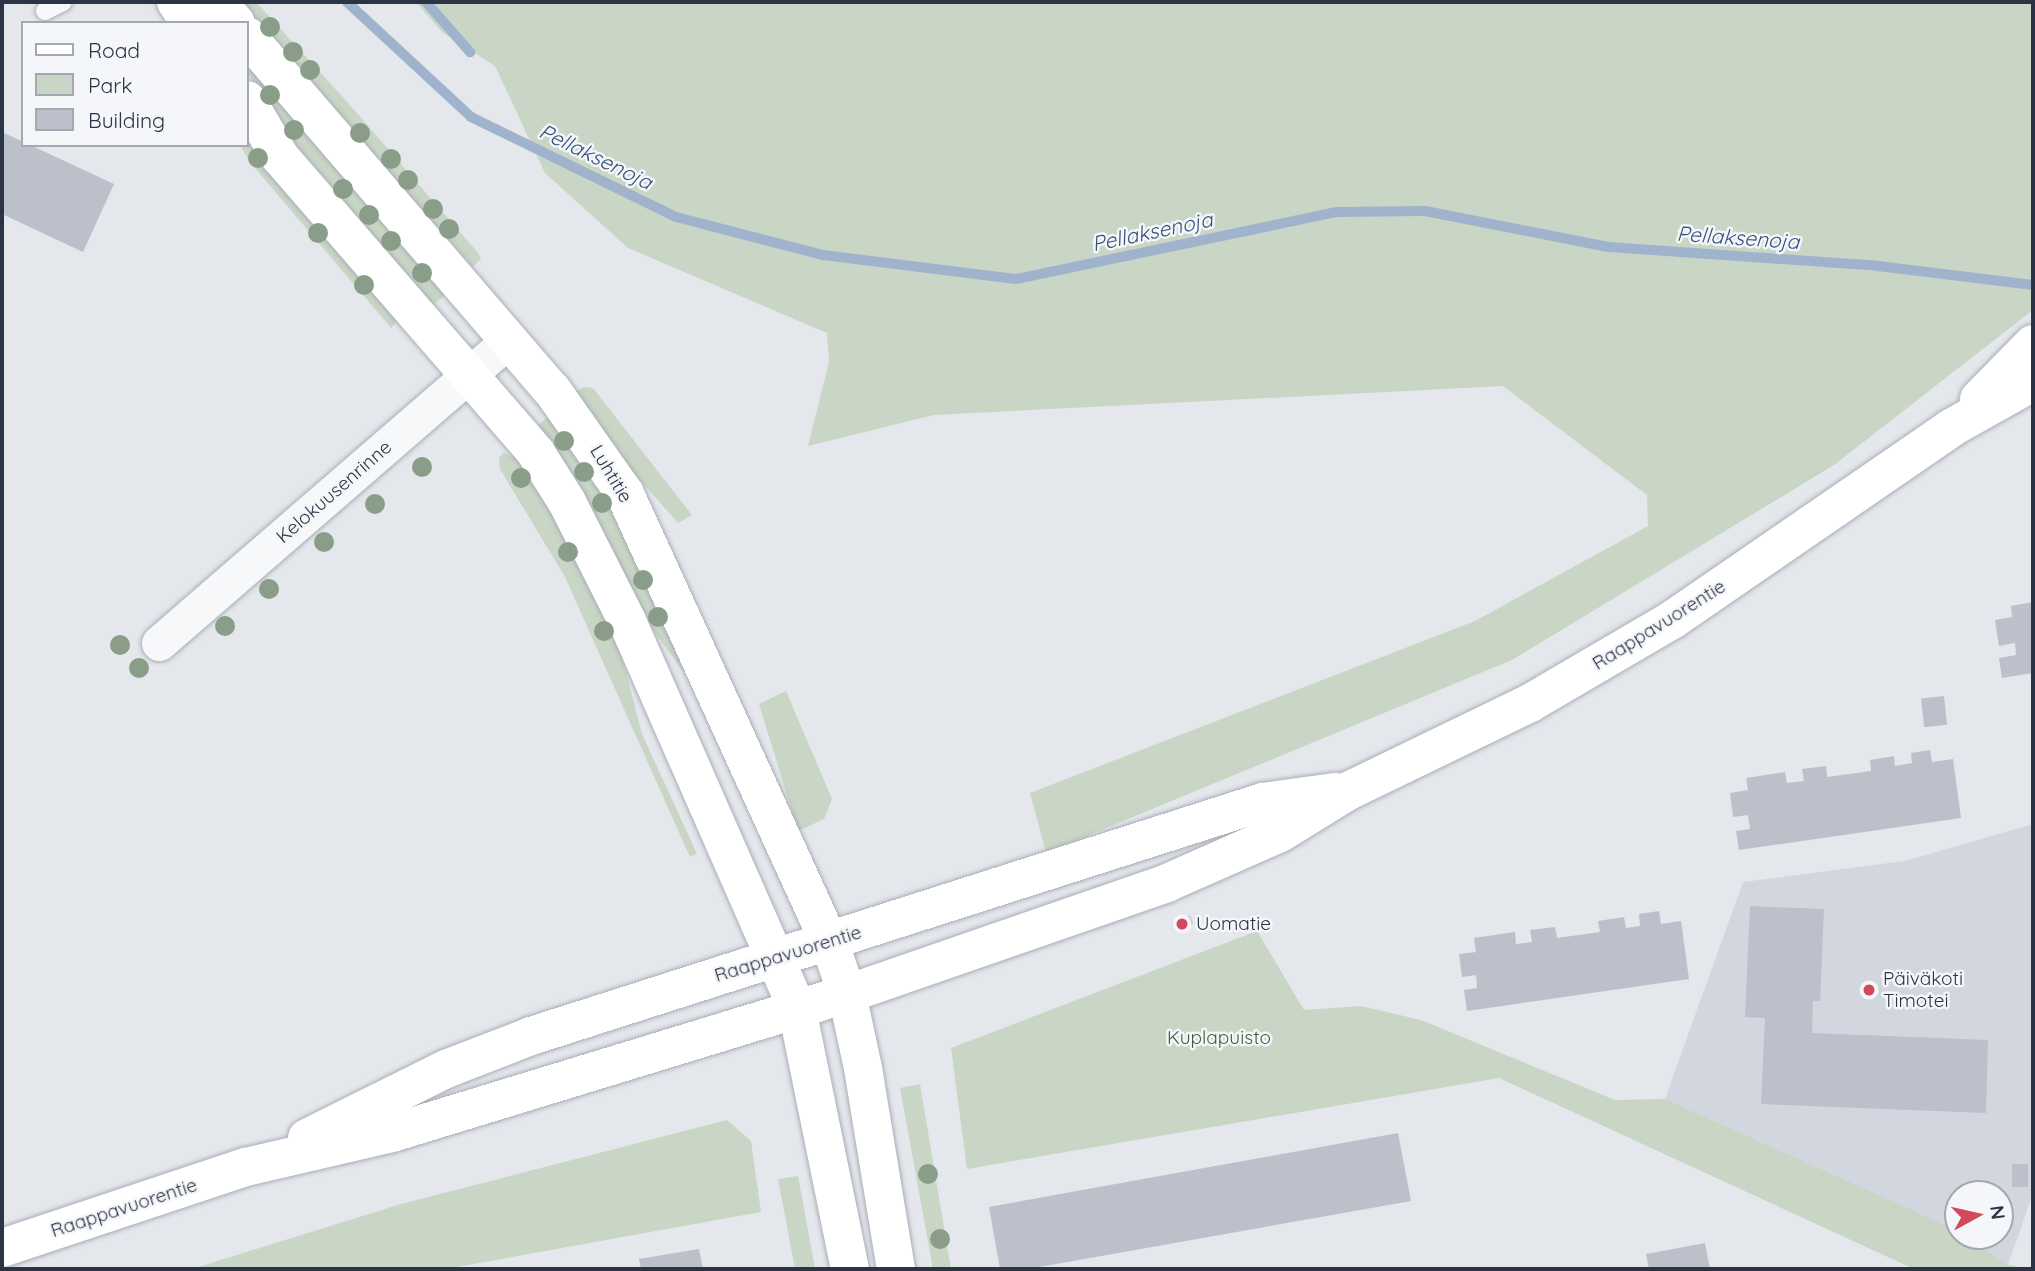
<!DOCTYPE html>
<html>
<head>
<meta charset="utf-8">
<style>
	body { margin:0 }
	#map { position:relative; width:2035px; height:1271px; overflow:hidden; background:#e4e7ec; font-family:Quicksand,sans-serif }
	div>[style] { position:absolute }
	.built>* { inset:0; background:#d2d6de }
	.green>* { inset:0; background:#c9d6c5 }
	.stream>* { height:10px; margin:-5px; padding:0 5px; transform-origin:5px; border-radius:5px; background:#9fb4cc }
	.building>* { inset:0; background:#bbc0ca; transform-origin:0 0 }
	.roads { filter:drop-shadow(0 0 2px #a9aeb7) drop-shadow(0 0 2px #a9aeb7) }
	.lane>* { height:18px; margin:-9px; padding:0 9px; transform-origin:9px; border-radius:9px; background:#f7f8fa }
	.street>* { height:35px; margin:-17.5px; padding:0 17.5px; transform-origin:17.5px; border-radius:17.5px; background:#f7f8fa }
	.secondary>* { height:38px; margin:-19px; padding:0 19px; transform-origin:19px; border-radius:19px; background:#fff }
	.trees>* { width:20px; height:20px; margin:-10px; border-radius:50%; background:#899d89 }
	.dots>* { width:19px; height:19px; translate:-50% -50%; box-sizing:border-box; border:4px solid #f4f6f9; border-radius:50% }
	span { translate:-50% -50%; white-space:nowrap; text-align:center; line-height:1.15; -webkit-text-stroke:5px #f4f6f9; paint-order:stroke }
	.street-label { font-size:19px; color:#2b3445 }
	.poi-label { font-size:19px; color:#2b3445 }
	.left { translate:0 -50%; text-align:left }
	.park-label { font-size:19px; color:#3f6138 }
	.water-label { font-size:21px; color:#34527a; font-style:italic }
	.frame { position:absolute; inset:0; border:4px solid #2b3445; pointer-events:none }
	.legend { position:absolute; left:21px; top:21px; width:228px; height:126px; box-sizing:border-box; background:#f4f6f9; border:2px solid #a4a8b1; margin:0; padding:9px 12px; list-style:none; font-size:21px; color:#2b3445 }
	.legend li { display:flex; align-items:center; gap:14px; height:35px }
	.legend b { width:35px; border:2px solid #a4a8b1 }
	.north { position:absolute; left:1944px; top:1180px; width:70px; height:70px; box-sizing:border-box; background:#f4f6f9; border:2px solid #a4a8b1; border-radius:50%; rotate:82deg; font-size:19px; font-weight:700; line-height:28px; text-align:center; color:#2b3445 }
	.north::after { content:''; display:block; margin:auto; width:24px; height:32px; background:#d1495b; clip-path:polygon(50% 0,100% 100%,50% 72%,0 100%) }
</style>
</head>
<body>
<div id="map">
	<div class="built">
		<div style="clip-path:polygon(2033px 824px,2033px 1193px,2008px 1265px,1964px 1236px,2000px 1236px,2000px 1194px,1958px 1194px,1958px 1232px,1665px 1099px,1743px 882px,1905px 861px)"></div>
	</div>
	<div class="green">
		<div style="clip-path:polygon(238px 2px,256px 2px,349px 104px,478px 253px,481px 258px,473px 267px)"></div>
		<div style="clip-path:polygon(416px 2px,2033px 2px,2033px 310px,1834px 465px,1512px 660px,1046px 853px,1030px 793px,1475px 621px,1648px 526px,1647px 495px,1503px 386px,934px 415px,808px 446px,829px 362px,827px 333px,628px 248px,545px 173px,495px 66px,442px 32px)"></div>
		<div style="clip-path:polygon(247px 58px,448px 293px,433px 305px,281px 127px,247px 72px)"></div>
		<div style="clip-path:polygon(247px 129px,403px 315px,391px 328px,249px 161px,240px 145px,247px 145px)"></div>
		<div style="clip-path:polygon(583px 387px,593px 388px,692px 515px,678px 523px,631px 470px,575px 392px)"></div>
		<div style="clip-path:polygon(554px 411px,606px 487px,694px 670px,686px 675px,647px 622px,537px 426px)"></div>
		<div style="clip-path:polygon(504px 453px,524px 462px,583px 557px,618px 641px,642px 734px,697px 854px,690px 857px,565px 577px,500px 469px,499px 457px)"></div>
		<div style="clip-path:polygon(786px 691px,832px 799px,824px 819px,798px 831px,759px 704px)"></div>
		<div style="clip-path:polygon(1257px 931px,1304px 1010px,1361px 1006px,1421px 1020px,1615px 1100px,1665px 1099px,1956px 1230px,2008px 1265px,2033px 1269px,1914px 1269px,1499px 1078px,967px 1169px,951px 1048px)"></div>
		<div style="clip-path:polygon(920px 1084px,951px 1269px,933px 1269px,900px 1088px)"></div>
		<div style="clip-path:polygon(727px 1120px,751px 1141px,761px 1212px,446px 1269px,192px 1269px,401px 1204px)"></div>
		<div style="clip-path:polygon(798px 1176px,815px 1268px,811px 1269px,795px 1269px,778px 1179px)"></div>
	</div>
	<div class="stream">
		<div style="left:347px;top:2px;width:169px;rotate:42.8deg"></div>
		<div style="left:471px;top:117px;width:228px;rotate:26deg"></div>
		<div style="left:676px;top:217px;width:152px;rotate:14.5deg"></div>
		<div style="left:823px;top:255px;width:194px;rotate:7.1deg"></div>
		<div style="left:1016px;top:279px;width:329px;rotate:-11.8deg"></div>
		<div style="left:1338px;top:212px;width:87px;rotate:-0.7deg"></div>
		<div style="left:1425px;top:211px;width:187px;rotate:11.1deg"></div>
		<div style="left:1609px;top:247px;width:270px;rotate:4deg"></div>
		<div style="left:1878px;top:266px;width:156px;rotate:7deg"></div>
		<div style="left:426px;top:2px;width:67px;rotate:48.7deg"></div>
	</div>
	<div class="building">
		<div style="clip-path:polygon(2px 132px,114px 184px,83px 252px,2px 214px)"></div>
		<div style="clip-path:polygon(2033px 602px,2033px 673px,2002px 678px,1999px 658px,2016px 655px,2015px 643px,1999px 646px,1995px 620px,2012px 617px,2011px 606px)"></div>
		<div style="left:1944px;top:696px;width:29px;height:23px;rotate:84deg"></div>
		<div style="clip-path:polygon(1930px 750px,1932px 762px,1953px 759px,1961px 818px,1739px 850px,1736px 831px,1750px 829px,1748px 815px,1733px 817px,1730px 793px,1748px 790px,1746px 778px,1785px 772px,1787px 783px,1804px 781px,1802px 769px,1826px 766px,1827px 777px,1871px 771px,1870px 760px,1894px 756px,1895px 766px,1912px 763px,1911px 753px)"></div>
		<div style="clip-path:polygon(1750px 906px,1824px 909px,1820px 1001px,1813px 1001px,1812px 1033px,1988px 1040px,1986px 1113px,1761px 1104px,1765px 1018px,1745px 1017px)"></div>
		<div style="clip-path:polygon(1659px 911px,1661px 924px,1681px 921px,1689px 979px,1467px 1011px,1464px 990px,1477px 988px,1476px 975px,1462px 977px,1459px 954px,1476px 952px,1474px 938px,1515px 932px,1516px 944px,1532px 942px,1530px 930px,1555px 927px,1557px 938px,1600px 932px,1598px 921px,1624px 917px,1626px 928px,1640px 926px,1639px 914px)"></div>
		<div style="left:1190px;top:916px;width:8px;height:20px;rotate:67deg"></div>
		<div style="clip-path:polygon(1398px 1133px,1411px 1201px,1028px 1269px,1000px 1269px,989px 1207px)"></div>
		<div style="left:2012px;top:1164px;width:16px;height:23px"></div>
		<div style="clip-path:polygon(1705px 1243px,1710px 1269px,1649px 1269px,1646px 1254px)"></div>
		<div style="clip-path:polygon(699px 1249px,703px 1269px,641px 1269px,639px 1259px)"></div>
	</div>
	<div class="roads">
		<div class="lane">
			<div style="left:45px;top:11px;width:20px;rotate:-27deg"></div>
		</div>
		<div class="street">
			<div style="left:159px;top:643px;width:463px;rotate:-40.9deg"></div>
		</div>
		<div class="secondary">
			<div style="left:176px;top:2px;width:25px;rotate:56deg"></div>
			<div style="left:217px;top:2px;width:28px;rotate:48deg"></div>
			<div style="left:247px;top:36px;width:467px;rotate:49.3deg"></div>
			<div style="left:552px;top:390px;width:127px;rotate:54.9deg"></div>
			<div style="left:625px;top:494px;width:491px;rotate:65.5deg"></div>
			<div style="left:829px;top:941px;width:56px;rotate:71.2deg"></div>
			<div style="left:847px;top:994px;width:76px;rotate:77.8deg"></div>
			<div style="left:863px;top:1068px;width:204px;rotate:80.7deg"></div>
			<div style="left:247px;top:100px;width:66px;rotate:59.9deg"></div>
			<div style="left:280px;top:157px;width:391px;rotate:49.1deg"></div>
			<div style="left:536px;top:453px;width:58px;rotate:57.7deg"></div>
			<div style="left:567px;top:502px;width:133px;rotate:63.2deg"></div>
			<div style="left:627px;top:621px;width:424px;rotate:66.3deg"></div>
			<div style="left:797px;top:1009px;width:265px;rotate:78.5deg"></div>
			<div style="left:1979px;top:399px;width:77px;rotate:-45.5deg"></div>
			<div style="left:307px;top:1138px;width:155px;rotate:-26.4deg"></div>
			<div style="left:446px;top:1069px;width:91px;rotate:-21.2deg"></div>
			<div style="left:531px;top:1036px;width:768px;rotate:-17.73deg"></div>
			<div style="left:1263px;top:802px;width:73px;rotate:-7.9deg"></div>
			<div style="left:2px;top:1248px;width:257px;rotate:-18.4deg"></div>
			<div style="left:246px;top:1167px;width:150px;rotate:-13.1deg"></div>
			<div style="left:392px;top:1133px;width:476px;rotate:-17deg"></div>
			<div style="left:847px;top:994px;width:339px;rotate:-19.1deg"></div>
			<div style="left:1167px;top:883px;width:124px;rotate:-23.9deg"></div>
			<div style="left:1280px;top:833px;width:80px;rotate:-31.7deg"></div>
			<div style="left:1348px;top:791px;width:202px;rotate:-25.8deg"></div>
			<div style="left:1530px;top:703px;width:164px;rotate:-30.3deg"></div>
			<div style="left:1672px;top:620px;width:339px;rotate:-34.5deg"></div>
			<div style="left:1951px;top:428px;width:94px;rotate:-29.3deg"></div>
		</div>
	</div>
	<div class="trees">
		<div style="left:270px;top:27px"></div>
		<div style="left:293px;top:52px"></div>
		<div style="left:310px;top:70px"></div>
		<div style="left:270px;top:95px"></div>
		<div style="left:294px;top:130px"></div>
		<div style="left:360px;top:133px"></div>
		<div style="left:258px;top:158px"></div>
		<div style="left:391px;top:159px"></div>
		<div style="left:408px;top:180px"></div>
		<div style="left:343px;top:189px"></div>
		<div style="left:433px;top:209px"></div>
		<div style="left:369px;top:215px"></div>
		<div style="left:449px;top:229px"></div>
		<div style="left:318px;top:233px"></div>
		<div style="left:391px;top:241px"></div>
		<div style="left:422px;top:273px"></div>
		<div style="left:364px;top:285px"></div>
		<div style="left:564px;top:441px"></div>
		<div style="left:422px;top:467px"></div>
		<div style="left:584px;top:472px"></div>
		<div style="left:521px;top:478px"></div>
		<div style="left:602px;top:503px"></div>
		<div style="left:375px;top:504px"></div>
		<div style="left:324px;top:542px"></div>
		<div style="left:568px;top:552px"></div>
		<div style="left:643px;top:580px"></div>
		<div style="left:269px;top:589px"></div>
		<div style="left:658px;top:617px"></div>
		<div style="left:225px;top:626px"></div>
		<div style="left:604px;top:631px"></div>
		<div style="left:120px;top:645px"></div>
		<div style="left:139px;top:668px"></div>
		<div style="left:928px;top:1174px"></div>
		<div style="left:940px;top:1239px"></div>
	</div>
	<div class="dots">
		<div style="left:1182px;top:924px;background:#d1495b"></div>
		<div style="left:1869px;top:990px;background:#d1495b"></div>
	</div>
	<div class="street-label">
		<span style="left:611px;top:474px;rotate:59deg">Luhtitie</span>
		<span style="left:334px;top:492px;rotate:-41deg">Kelokuusenrinne</span>
		<span style="left:1659px;top:625px;rotate:-32deg">Raappavuorentie</span>
		<span style="left:788px;top:954px;rotate:-17deg">Raappavuorentie</span>
		<span style="left:124px;top:1208px;rotate:-18deg">Raappavuorentie</span>
	</div>
	<div class="poi-label">
		<span class="left" style="left:1196px;top:924px">Uomatie</span>
		<span class="left" style="left:1883px;top:990px">Päiväkoti<br>Timotei</span>
	</div>
	<div class="park-label">
		<span style="left:1219px;top:1038px">Kuplapuisto</span>
	</div>
	<div class="water-label">
		<span style="left:596px;top:156px;rotate:26deg">Pellaksenoja</span>
		<span style="left:1152px;top:231px;rotate:-12deg">Pellaksenoja</span>
		<span style="left:1738px;top:237px;rotate:4deg">Pellaksenoja</span>
	</div>
	<div class="frame"></div>
	<ul class="legend">
	<li><b style="height:9px;background:#fff"></b>Road</li>
	<li><b style="height:19px;background:#c9d6c5"></b>Park</li>
	<li><b style="height:19px;background:#bbc0ca"></b>Building</li>
	</ul>
	<div class="north">N</div>
</div>
</body>
</html>
